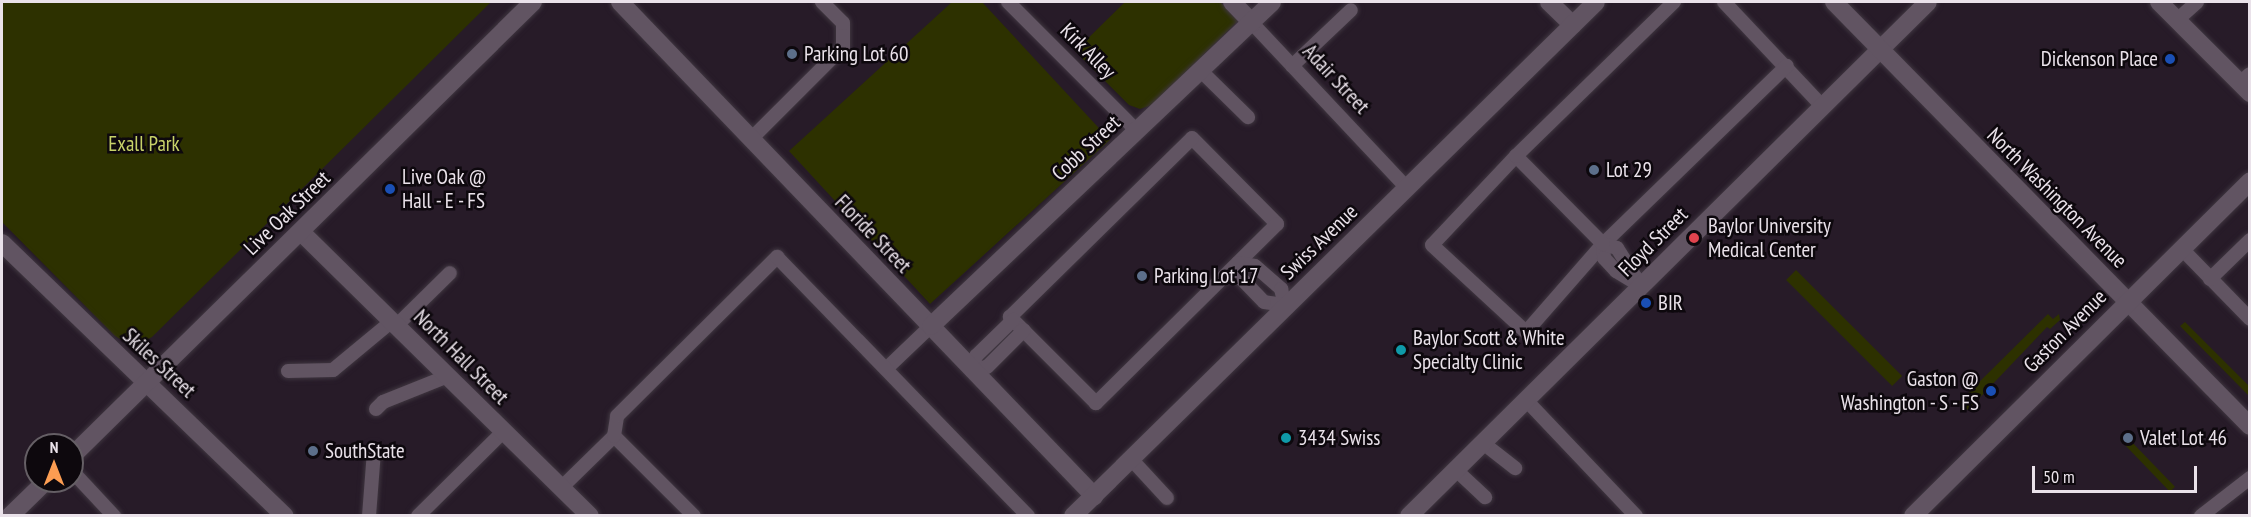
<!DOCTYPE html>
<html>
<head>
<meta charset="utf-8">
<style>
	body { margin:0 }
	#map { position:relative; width:2251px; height:517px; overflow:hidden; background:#271b28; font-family:"PT Sans Narrow",sans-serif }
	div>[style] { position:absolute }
	.green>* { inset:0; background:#2d3100; transform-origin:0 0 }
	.roads { filter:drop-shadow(0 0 2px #3f3640) drop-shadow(0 0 2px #3f3640) }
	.lane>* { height:14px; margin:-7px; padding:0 7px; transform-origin:7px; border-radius:7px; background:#615462 }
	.street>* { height:18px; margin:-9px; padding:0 9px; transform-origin:9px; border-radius:9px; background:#615462 }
	.secondary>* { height:18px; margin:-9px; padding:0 9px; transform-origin:9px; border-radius:9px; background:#615462 }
	.dots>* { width:16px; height:16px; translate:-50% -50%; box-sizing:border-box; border:3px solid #0d080d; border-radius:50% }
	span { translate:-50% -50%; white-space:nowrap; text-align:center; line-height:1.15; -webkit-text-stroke:5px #0d080d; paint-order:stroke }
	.street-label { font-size:21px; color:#eae2ea }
	.poi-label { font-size:21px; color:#eae2ea }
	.left { translate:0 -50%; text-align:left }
	.right { translate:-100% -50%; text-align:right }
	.park-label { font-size:21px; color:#c7d269 }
	.frame { position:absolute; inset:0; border:3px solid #eae2ea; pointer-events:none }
	.north { position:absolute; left:24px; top:433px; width:60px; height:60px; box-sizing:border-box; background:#0d080d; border:2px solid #655f65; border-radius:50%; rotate:0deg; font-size:16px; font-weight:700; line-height:24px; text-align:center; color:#eae2ea }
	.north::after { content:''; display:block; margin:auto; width:21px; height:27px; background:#fc9d52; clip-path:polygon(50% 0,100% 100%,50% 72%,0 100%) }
	.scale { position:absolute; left:2032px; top:466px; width:165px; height:27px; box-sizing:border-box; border:3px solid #eae2ea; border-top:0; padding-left:8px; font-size:18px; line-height:21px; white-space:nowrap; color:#eae2ea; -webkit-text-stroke:4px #0d080d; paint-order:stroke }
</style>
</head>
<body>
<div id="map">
	<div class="green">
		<div style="clip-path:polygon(2px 2px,491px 2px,152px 337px,134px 347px,115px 336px,2px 222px)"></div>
		<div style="clip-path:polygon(952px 2px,982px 2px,1110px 140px,930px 304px,789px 151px)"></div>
		<div style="clip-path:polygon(1125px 2px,1220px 2px,1239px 20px,1152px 105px,1140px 109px,1129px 105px,1075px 51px)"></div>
		<div style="left:1796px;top:270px;width:150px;height:14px;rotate:45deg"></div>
		<div style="clip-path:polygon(2048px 314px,2053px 319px,2059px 314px,2060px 320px,2050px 329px,2047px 327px,1968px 410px,1959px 402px)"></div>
		<div style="clip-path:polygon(2185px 322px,2249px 386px,2249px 396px,2180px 326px)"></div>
		<div style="left:2125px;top:435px;width:72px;height:7px;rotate:46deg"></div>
	</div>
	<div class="roads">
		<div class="lane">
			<div style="left:1008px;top:2px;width:182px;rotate:45deg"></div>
			<div style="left:1724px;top:2px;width:143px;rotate:46.7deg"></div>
			<div style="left:2177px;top:20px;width:27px;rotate:-42deg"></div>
			<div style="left:1252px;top:23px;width:226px;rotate:46.8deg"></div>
			<div style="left:1292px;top:66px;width:81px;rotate:-43.5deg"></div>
			<div style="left:1201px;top:71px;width:66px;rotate:44.4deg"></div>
			<div style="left:2240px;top:83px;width:13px;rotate:-42deg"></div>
			<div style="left:1192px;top:138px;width:121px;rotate:45.3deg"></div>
			<div style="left:1277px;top:224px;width:255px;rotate:135.3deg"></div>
			<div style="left:1096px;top:403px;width:122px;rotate:-135deg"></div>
			<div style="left:1010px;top:317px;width:255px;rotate:-44.5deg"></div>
			<div style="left:751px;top:139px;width:130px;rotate:-45deg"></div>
			<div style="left:843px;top:47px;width:24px;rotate:-90deg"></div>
			<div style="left:843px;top:23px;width:30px;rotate:-135deg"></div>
			<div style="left:1516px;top:156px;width:122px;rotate:133.3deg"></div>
			<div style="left:1432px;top:245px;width:128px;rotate:42.8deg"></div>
			<div style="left:1526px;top:332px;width:117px;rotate:-48.8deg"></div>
			<div style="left:1603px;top:244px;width:256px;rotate:-44.1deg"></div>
			<div style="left:1603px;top:244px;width:14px;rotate:86deg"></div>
			<div style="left:1604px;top:258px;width:18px;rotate:47deg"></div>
			<div style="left:1616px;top:271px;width:29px;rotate:31deg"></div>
			<div style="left:2181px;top:248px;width:99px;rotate:45.8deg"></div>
			<div style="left:1238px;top:263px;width:17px;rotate:10deg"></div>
			<div style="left:1255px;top:266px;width:35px;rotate:41deg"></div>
			<div style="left:1281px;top:289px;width:16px;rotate:76deg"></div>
			<div style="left:1285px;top:305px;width:21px;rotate:-172deg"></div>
			<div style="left:1264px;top:302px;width:37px;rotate:-134deg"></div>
			<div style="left:1238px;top:275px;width:12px;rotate:-90deg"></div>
			<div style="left:2210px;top:279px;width:56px;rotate:-44.3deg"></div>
			<div style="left:1641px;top:286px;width:45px;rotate:-122.3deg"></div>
			<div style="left:1617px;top:248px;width:15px;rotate:-164deg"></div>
			<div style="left:1603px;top:244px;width:124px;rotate:-134.7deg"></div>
			<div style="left:1516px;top:156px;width:221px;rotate:-44.3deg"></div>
			<div style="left:397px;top:325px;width:74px;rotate:-44.5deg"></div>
			<div style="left:887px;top:368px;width:61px;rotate:-43.7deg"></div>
			<div style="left:971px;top:370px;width:16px;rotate:-11deg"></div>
			<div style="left:987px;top:367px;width:52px;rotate:-45deg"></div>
			<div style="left:971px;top:370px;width:15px;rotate:-70deg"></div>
			<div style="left:976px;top:356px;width:52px;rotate:-44.2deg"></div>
			<div style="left:288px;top:371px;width:45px;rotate:-1.3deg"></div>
			<div style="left:333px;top:370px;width:77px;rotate:-39.7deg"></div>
			<div style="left:1526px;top:400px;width:160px;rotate:46.5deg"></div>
			<div style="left:376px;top:409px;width:10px;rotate:-45deg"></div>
			<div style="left:383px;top:402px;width:70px;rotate:-21.8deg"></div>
			<div style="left:614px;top:436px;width:113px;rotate:45deg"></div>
			<div style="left:1483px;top:443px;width:41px;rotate:38deg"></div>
			<div style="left:1131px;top:459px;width:53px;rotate:47.3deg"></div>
			<div style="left:1456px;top:470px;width:40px;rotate:43deg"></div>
			<div style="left:72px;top:471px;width:62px;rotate:47deg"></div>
			<div style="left:562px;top:487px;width:73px;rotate:-44.4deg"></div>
			<div style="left:614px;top:436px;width:20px;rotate:-81deg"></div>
			<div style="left:617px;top:416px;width:226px;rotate:-44.8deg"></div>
			<div style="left:777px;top:257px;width:361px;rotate:45.9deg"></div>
			<div style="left:369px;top:516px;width:65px;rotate:-85.6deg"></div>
			<div style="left:418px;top:516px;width:121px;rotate:-44.7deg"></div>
			<div style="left:2201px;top:516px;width:62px;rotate:-37.8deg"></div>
		</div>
		<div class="street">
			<div style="left:620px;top:2px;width:685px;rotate:46.18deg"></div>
			<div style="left:1232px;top:2px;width:29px;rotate:46deg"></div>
			<div style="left:1549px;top:2px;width:33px;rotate:44deg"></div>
			<div style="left:2159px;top:2px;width:129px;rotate:45deg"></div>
			<div style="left:301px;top:232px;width:405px;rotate:44.5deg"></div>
			<div style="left:2px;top:243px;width:393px;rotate:44deg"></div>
			<div style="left:931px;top:326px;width:470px;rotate:-43.5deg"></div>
			<div style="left:1409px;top:516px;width:730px;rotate:-44.72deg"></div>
		</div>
		<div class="secondary">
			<div style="left:1834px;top:2px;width:594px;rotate:45.55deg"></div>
			<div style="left:72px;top:456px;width:647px;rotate:-44.56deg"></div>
			<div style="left:10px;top:516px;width:50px;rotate:-44.2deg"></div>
			<div style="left:1073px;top:516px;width:733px;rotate:-44.5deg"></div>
			<div style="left:1913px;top:516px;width:475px;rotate:-44.8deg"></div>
		</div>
	</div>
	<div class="dots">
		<div style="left:792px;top:54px;background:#5c6f8a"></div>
		<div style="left:2170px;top:59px;background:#1a4fb4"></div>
		<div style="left:1594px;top:170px;background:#5c6f8a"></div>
		<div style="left:390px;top:189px;background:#1a4fb4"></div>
		<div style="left:1694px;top:238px;background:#e0444e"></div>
		<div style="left:1142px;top:276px;background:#5c6f8a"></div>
		<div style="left:1646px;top:303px;background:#1a4fb4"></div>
		<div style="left:1401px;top:350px;background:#0f9aa8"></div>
		<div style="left:1991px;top:391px;background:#1a4fb4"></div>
		<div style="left:1286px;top:438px;background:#0f9aa8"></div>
		<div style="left:2128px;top:438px;background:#5c6f8a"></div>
		<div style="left:313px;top:451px;background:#5c6f8a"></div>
	</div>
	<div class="street-label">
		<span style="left:1088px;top:51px;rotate:45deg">Kirk Alley</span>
		<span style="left:1336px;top:79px;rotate:47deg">Adair Street</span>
		<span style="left:1086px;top:148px;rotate:-43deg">Cobb Street</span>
		<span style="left:2057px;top:198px;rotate:45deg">North Washington Avenue</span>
		<span style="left:287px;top:213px;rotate:-44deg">Live Oak Street</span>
		<span style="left:873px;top:234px;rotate:46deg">Floride Street</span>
		<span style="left:1319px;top:242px;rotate:-44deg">Swiss Avenue</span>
		<span style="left:1653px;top:242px;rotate:-45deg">Floyd Street</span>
		<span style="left:2065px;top:331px;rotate:-45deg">Gaston Avenue</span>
		<span style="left:461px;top:357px;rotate:45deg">North Hall Street</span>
		<span style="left:159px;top:363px;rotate:43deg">Skiles Street</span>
	</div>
	<div class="poi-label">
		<span class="left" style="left:804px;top:54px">Parking Lot 60</span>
		<span class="right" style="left:2158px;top:59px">Dickenson Place</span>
		<span class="left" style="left:1606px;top:170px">Lot 29</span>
		<span class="left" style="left:402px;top:189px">Live Oak @<br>Hall - E - FS</span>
		<span class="left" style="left:1708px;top:238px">Baylor University<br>Medical Center</span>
		<span class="left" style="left:1154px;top:276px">Parking Lot 17</span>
		<span class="left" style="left:1658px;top:303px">BIR</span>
		<span class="left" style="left:1413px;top:350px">Baylor Scott &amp; White<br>Specialty Clinic</span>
		<span class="right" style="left:1979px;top:391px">Gaston @<br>Washington - S - FS</span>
		<span class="left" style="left:1298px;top:438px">3434 Swiss</span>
		<span class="left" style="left:2140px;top:438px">Valet Lot 46</span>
		<span class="left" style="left:325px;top:451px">SouthState</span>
	</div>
	<div class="park-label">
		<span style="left:144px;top:144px">Exall Park</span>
	</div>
	<div class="frame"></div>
	<div class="north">N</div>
	<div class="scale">50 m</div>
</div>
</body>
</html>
